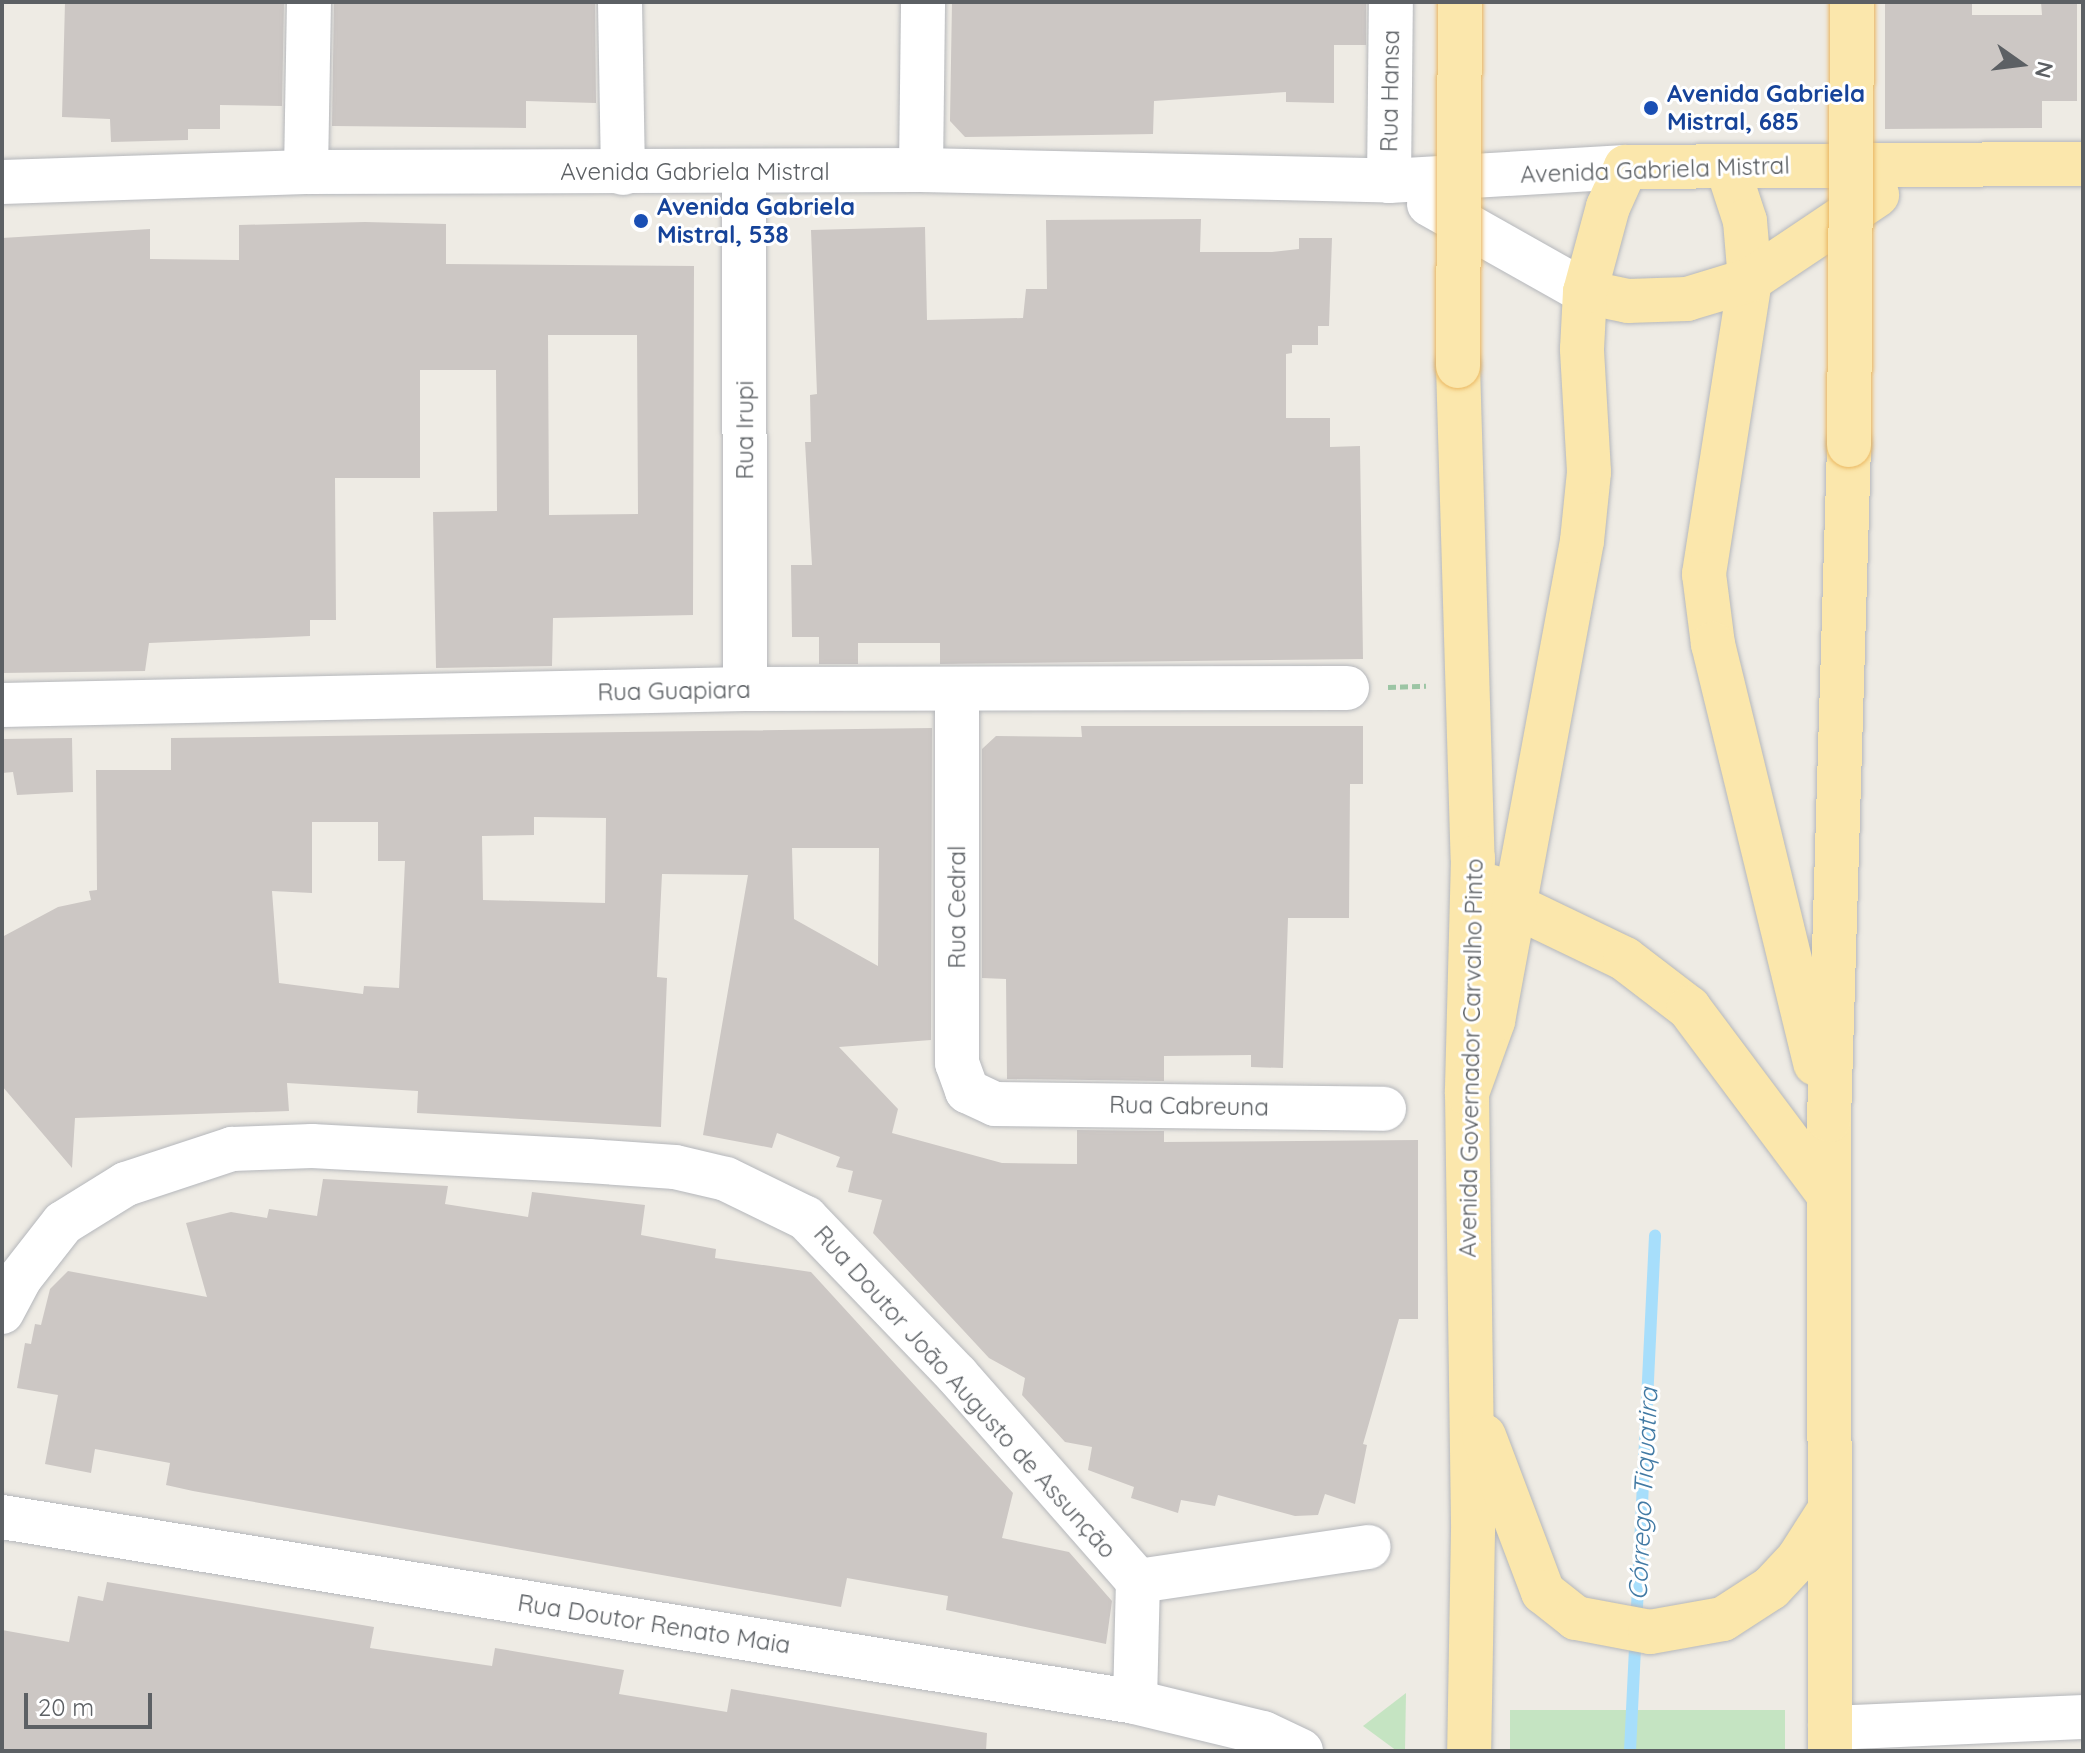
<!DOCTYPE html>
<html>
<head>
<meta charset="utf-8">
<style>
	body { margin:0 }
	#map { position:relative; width:2085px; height:1753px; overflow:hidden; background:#eeebe4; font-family:Quicksand,sans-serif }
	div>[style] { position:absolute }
	.green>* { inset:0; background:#c5e4c2; transform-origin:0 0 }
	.stream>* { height:12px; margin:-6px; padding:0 6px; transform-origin:6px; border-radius:6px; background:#a7defb }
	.building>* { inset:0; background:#ccc7c4 }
	.path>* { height:5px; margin-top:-2.5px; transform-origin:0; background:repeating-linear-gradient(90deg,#9cc5a4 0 8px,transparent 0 12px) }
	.roads { filter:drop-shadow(0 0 2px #b5b7bb) drop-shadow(0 0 2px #b5b7bb) }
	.minor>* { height:44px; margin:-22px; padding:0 22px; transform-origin:22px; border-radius:22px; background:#fff }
	.secondary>* { height:44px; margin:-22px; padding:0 22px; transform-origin:22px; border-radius:22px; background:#fff }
	.primary>* { height:44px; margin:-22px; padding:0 22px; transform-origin:22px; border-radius:22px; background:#fbe7ac }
	.bridges { filter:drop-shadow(0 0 2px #eab761) drop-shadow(0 0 2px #eab761) }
	.primary-bridge>* { height:44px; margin:-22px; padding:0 22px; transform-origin:22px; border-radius:22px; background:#fbe7ac }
	.dots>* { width:22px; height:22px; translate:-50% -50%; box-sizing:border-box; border:4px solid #fff; border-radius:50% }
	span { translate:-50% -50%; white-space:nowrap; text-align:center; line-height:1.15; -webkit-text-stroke:6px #fff; paint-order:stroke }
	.street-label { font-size:24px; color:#5c6064 }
	.transit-label { font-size:24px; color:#164399; font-weight:700 }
	.left { translate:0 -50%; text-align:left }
	.water-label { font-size:26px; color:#427aa4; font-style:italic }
	.frame { position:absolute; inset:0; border:4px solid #5c6064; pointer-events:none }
	.north { position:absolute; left:1981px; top:24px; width:80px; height:80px; -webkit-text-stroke:6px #fff; paint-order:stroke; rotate:104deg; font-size:22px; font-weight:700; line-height:32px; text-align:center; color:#5c6064 }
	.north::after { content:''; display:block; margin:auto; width:28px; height:36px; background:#5c6064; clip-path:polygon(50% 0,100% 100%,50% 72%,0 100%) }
	.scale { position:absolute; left:24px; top:1693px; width:128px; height:36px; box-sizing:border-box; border:4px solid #5c6064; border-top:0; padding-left:10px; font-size:24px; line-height:28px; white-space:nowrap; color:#5c6064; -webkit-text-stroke:6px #fff; paint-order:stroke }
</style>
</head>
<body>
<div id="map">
	<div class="green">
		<div style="clip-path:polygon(1406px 1693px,1405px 1751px,1397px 1751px,1363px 1726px)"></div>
		<div style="left:1510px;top:1710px;width:275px;height:41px"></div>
	</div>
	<div class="stream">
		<div style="left:1630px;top:1751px;width:516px;rotate:-87.22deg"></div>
	</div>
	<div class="building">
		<div style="clip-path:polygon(65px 2px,284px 2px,282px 106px,220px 105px,220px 129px,188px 129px,188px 140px,111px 142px,110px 119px,62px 117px)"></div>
		<div style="clip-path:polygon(334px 2px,595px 2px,596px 103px,526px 101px,526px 128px,332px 126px)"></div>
		<div style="clip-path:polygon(952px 2px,1366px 2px,1366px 45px,1334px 45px,1334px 103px,1286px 102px,1286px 92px,1154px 101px,1153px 134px,965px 137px,950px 121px)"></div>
		<div style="clip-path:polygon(1885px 2px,1972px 2px,1972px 15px,2042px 15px,2041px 2px,2077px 2px,2077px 101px,2042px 101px,2042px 128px,1885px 129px)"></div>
		<div style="clip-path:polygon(1201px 219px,1200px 252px,1272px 252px,1299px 249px,1299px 238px,1332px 238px,1329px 326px,1318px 326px,1318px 345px,1292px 345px,1292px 353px,1286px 354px,1286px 418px,1330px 418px,1330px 447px,1360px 446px,1363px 659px,940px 664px,940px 643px,858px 643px,858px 664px,819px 664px,819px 637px,792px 637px,791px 565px,812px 565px,805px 442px,811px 442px,810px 395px,817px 394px,811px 230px,925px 227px,927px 320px,1023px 318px,1026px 289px,1047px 289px,1046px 220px)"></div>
		<div style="clip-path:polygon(evenodd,365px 222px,446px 224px,446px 264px,694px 266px,693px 615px,553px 618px,552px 666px,436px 668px,433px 512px,497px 511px,496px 370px,420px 370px,420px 478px,335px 478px,336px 620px,310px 620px,310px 636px,149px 643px,145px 671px,2px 673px,2px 238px,150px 229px,150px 259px,239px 260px,239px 225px,365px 222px,548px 335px,637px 335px,638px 514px,549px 515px,548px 335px)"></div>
		<div style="clip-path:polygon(1081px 726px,1363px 726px,1363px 784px,1350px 784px,1349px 918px,1288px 918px,1283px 1068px,1251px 1067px,1251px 1055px,1164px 1056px,1164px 1081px,1007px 1079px,1006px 979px,982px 978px,982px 749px,996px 736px,1082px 737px)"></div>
		<div style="clip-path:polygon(evenodd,932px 728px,931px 1040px,839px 1047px,898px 1109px,892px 1133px,1002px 1163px,1077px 1164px,1077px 1130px,1164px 1131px,1164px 1142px,1418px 1140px,1418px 1319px,1399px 1319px,1363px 1444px,1367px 1445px,1355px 1504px,1325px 1494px,1318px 1515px,1295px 1516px,1218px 1495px,1215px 1506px,1181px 1500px,1178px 1513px,1131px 1498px,1134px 1487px,1088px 1470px,1092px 1447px,1065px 1442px,1022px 1395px,1025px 1378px,989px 1358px,873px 1233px,882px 1200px,848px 1192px,853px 1171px,836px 1167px,840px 1157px,777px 1133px,772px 1148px,703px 1135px,748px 875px,662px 874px,657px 977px,667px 978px,661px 1127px,417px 1113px,418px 1091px,287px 1083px,289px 1111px,75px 1118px,72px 1168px,2px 1086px,2px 937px,58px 907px,91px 900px,89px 891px,97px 890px,96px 770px,171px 770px,171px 738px,932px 728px,534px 817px,606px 818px,605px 903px,483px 900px,482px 836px,534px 835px,534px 817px,932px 728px,312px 822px,378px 822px,378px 861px,405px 861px,399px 988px,364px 986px,363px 994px,279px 983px,272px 891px,312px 893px,312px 822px,932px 728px,792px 848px,879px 848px,878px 966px,794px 919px,792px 848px)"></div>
		<div style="clip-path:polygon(72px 738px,73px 792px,17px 795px,13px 772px,2px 773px,2px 739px)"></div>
		<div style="clip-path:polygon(323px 1179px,448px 1186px,445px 1204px,528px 1217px,532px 1192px,645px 1205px,641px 1235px,716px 1249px,715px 1258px,811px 1272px,1013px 1493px,1002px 1538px,1069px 1552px,1112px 1601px,1106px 1644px,946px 1610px,948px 1596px,847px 1578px,841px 1607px,193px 1491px,166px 1485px,170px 1463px,95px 1449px,91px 1473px,45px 1464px,58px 1395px,17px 1388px,25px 1343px,31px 1344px,35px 1324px,41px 1325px,50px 1289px,68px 1271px,207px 1297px,186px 1223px,231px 1212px,267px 1218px,269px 1209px,317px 1216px)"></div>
		<div style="clip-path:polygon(107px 1582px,374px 1627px,370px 1648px,492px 1666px,495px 1648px,624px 1670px,619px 1694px,727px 1712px,731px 1689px,987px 1733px,986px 1751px,2px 1751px,2px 1630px,69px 1642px,78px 1596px,103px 1601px)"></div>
	</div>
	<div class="path">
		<div style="left:1388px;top:687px;width:38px;rotate:-2deg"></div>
	</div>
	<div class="roads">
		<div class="minor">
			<div style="left:620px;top:2px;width:171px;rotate:89deg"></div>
			<div style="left:921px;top:170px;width:168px;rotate:-89.3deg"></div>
			<div style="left:744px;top:171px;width:518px;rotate:89.89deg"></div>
			<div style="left:306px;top:172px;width:170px;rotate:-89deg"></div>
			<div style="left:1389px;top:181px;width:179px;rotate:-89.4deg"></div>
			<div style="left:957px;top:690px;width:373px;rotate:90deg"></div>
			<div style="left:957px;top:1063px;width:30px;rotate:70deg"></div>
			<div style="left:967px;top:1091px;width:31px;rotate:25deg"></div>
			<div style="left:995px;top:1104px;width:389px;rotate:0.7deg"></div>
			<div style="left:2px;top:705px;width:743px;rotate:-1.23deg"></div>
			<div style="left:745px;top:689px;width:602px;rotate:-0.1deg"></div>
			<div style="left:2px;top:1312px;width:38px;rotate:-62deg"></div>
			<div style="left:20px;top:1278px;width:70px;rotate:-52deg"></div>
			<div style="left:63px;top:1223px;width:74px;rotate:-31.8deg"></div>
			<div style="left:126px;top:1184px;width:112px;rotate:-18.3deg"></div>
			<div style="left:232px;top:1149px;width:80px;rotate:-2.1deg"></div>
			<div style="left:312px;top:1146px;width:277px;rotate:3.1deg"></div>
			<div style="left:589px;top:1161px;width:86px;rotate:4deg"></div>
			<div style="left:675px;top:1167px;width:52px;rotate:13.2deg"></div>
			<div style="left:726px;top:1179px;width:89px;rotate:26deg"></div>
			<div style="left:806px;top:1218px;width:218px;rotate:46.1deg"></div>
			<div style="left:957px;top:1375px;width:274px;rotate:48.7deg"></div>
			<div style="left:2px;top:1517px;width:1148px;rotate:9.27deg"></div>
			<div style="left:1135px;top:1702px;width:132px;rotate:13.6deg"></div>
			<div style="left:1263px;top:1733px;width:42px;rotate:25.3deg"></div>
			<div style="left:1138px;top:1581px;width:233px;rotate:-8.4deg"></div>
			<div style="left:1135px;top:1702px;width:121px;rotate:-88.6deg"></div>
			<div style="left:1830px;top:1728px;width:253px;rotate:-2.5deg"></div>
		</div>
		<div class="secondary">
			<div style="left:2px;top:182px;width:304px;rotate:-1.9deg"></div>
			<div style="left:306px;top:172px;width:615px;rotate:-0.19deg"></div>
			<div style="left:921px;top:170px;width:468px;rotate:1.3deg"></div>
			<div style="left:1389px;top:181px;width:237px;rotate:-3.4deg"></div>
			<div style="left:1429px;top:204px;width:179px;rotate:29.4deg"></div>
		</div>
		<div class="primary">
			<div style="left:1727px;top:166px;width:58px;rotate:71.9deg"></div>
			<div style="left:1745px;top:221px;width:59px;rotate:85.2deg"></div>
			<div style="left:1750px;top:280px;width:298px;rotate:98.9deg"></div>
			<div style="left:1704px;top:574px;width:71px;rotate:82.7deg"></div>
			<div style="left:1713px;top:644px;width:432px;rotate:76.3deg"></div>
			<div style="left:1585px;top:292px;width:44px;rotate:11.8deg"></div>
			<div style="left:1628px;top:301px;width:59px;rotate:-1.9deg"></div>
			<div style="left:1687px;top:299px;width:66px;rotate:-16.8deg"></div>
			<div style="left:1750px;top:280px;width:153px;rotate:-33.8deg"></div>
			<div style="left:1458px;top:366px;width:492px;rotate:88.3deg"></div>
			<div style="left:1473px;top:858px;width:235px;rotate:91.5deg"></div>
			<div style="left:1467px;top:1093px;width:438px;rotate:89.2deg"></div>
			<div style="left:1473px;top:1531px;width:220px;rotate:91deg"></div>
			<div style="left:1492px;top:887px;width:28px;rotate:41deg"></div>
			<div style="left:1513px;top:905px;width:124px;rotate:25.7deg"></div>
			<div style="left:1625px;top:959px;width:81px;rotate:37.4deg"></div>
			<div style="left:1689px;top:1008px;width:232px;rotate:53.2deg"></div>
			<div style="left:1467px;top:1093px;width:77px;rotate:-70.1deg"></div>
			<div style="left:1493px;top:1021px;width:488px;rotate:-79.5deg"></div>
			<div style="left:1582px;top:541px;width:69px;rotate:-84.2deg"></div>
			<div style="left:1589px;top:472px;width:123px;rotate:-93.3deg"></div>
			<div style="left:1582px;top:349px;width:57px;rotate:-87deg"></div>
			<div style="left:1585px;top:292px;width:88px;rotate:-74.9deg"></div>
			<div style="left:1608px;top:207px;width:44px;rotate:-65.8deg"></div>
			<div style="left:1626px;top:167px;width:457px;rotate:-0.4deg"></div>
			<div style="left:1484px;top:1436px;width:167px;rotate:69.3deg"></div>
			<div style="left:1543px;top:1592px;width:42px;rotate:38.2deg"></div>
			<div style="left:1576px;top:1618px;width:75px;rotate:10.7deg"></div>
			<div style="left:1650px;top:1632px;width:74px;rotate:-10.1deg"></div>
			<div style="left:1723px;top:1619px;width:57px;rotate:-32.9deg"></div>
			<div style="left:1771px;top:1588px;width:40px;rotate:-47deg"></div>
			<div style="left:1798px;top:1559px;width:59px;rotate:-57.4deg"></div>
			<div style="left:1830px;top:1751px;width:631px;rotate:-90.09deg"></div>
			<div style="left:1829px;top:1120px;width:675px;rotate:-88.3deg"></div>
		</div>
	</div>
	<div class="bridges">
		<div class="primary-bridge">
			<div style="left:1458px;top:366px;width:364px;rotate:-89.7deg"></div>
			<div style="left:1849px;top:445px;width:443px;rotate:-89.6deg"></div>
		</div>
	</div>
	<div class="dots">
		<div style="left:1651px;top:108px;background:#1a4fb4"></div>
		<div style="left:641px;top:221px;background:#1a4fb4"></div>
	</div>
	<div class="street-label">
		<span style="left:1390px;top:91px;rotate:-89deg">Rua Hansa</span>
		<span style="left:1655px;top:170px;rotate:-2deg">Avenida Gabriela Mistral</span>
		<span style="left:695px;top:172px">Avenida Gabriela Mistral</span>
		<span style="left:745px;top:430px;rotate:-90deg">Rua Irupi</span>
		<span style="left:674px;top:691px;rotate:-1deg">Rua Guapiara</span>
		<span style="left:957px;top:907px;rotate:-90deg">Rua Cedral</span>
		<span style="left:1471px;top:1058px;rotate:-89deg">Avenida Governador Carvalho Pinto</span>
		<span style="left:1189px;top:1106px;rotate:1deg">Rua Cabreuna</span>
		<span style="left:965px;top:1392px;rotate:48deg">Rua Doutor João Augusto de Assunção</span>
		<span style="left:654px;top:1624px;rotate:9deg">Rua Doutor Renato Maia</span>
	</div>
	<div class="transit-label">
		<span class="left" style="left:1667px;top:108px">Avenida Gabriela<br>Mistral, 685</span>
		<span class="left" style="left:657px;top:221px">Avenida Gabriela<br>Mistral, 538</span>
	</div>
	<div class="water-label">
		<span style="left:1643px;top:1494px;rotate:-87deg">Córrego Tiquatira</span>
	</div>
	<div class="frame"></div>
	<div class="north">N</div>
	<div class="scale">20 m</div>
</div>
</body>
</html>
